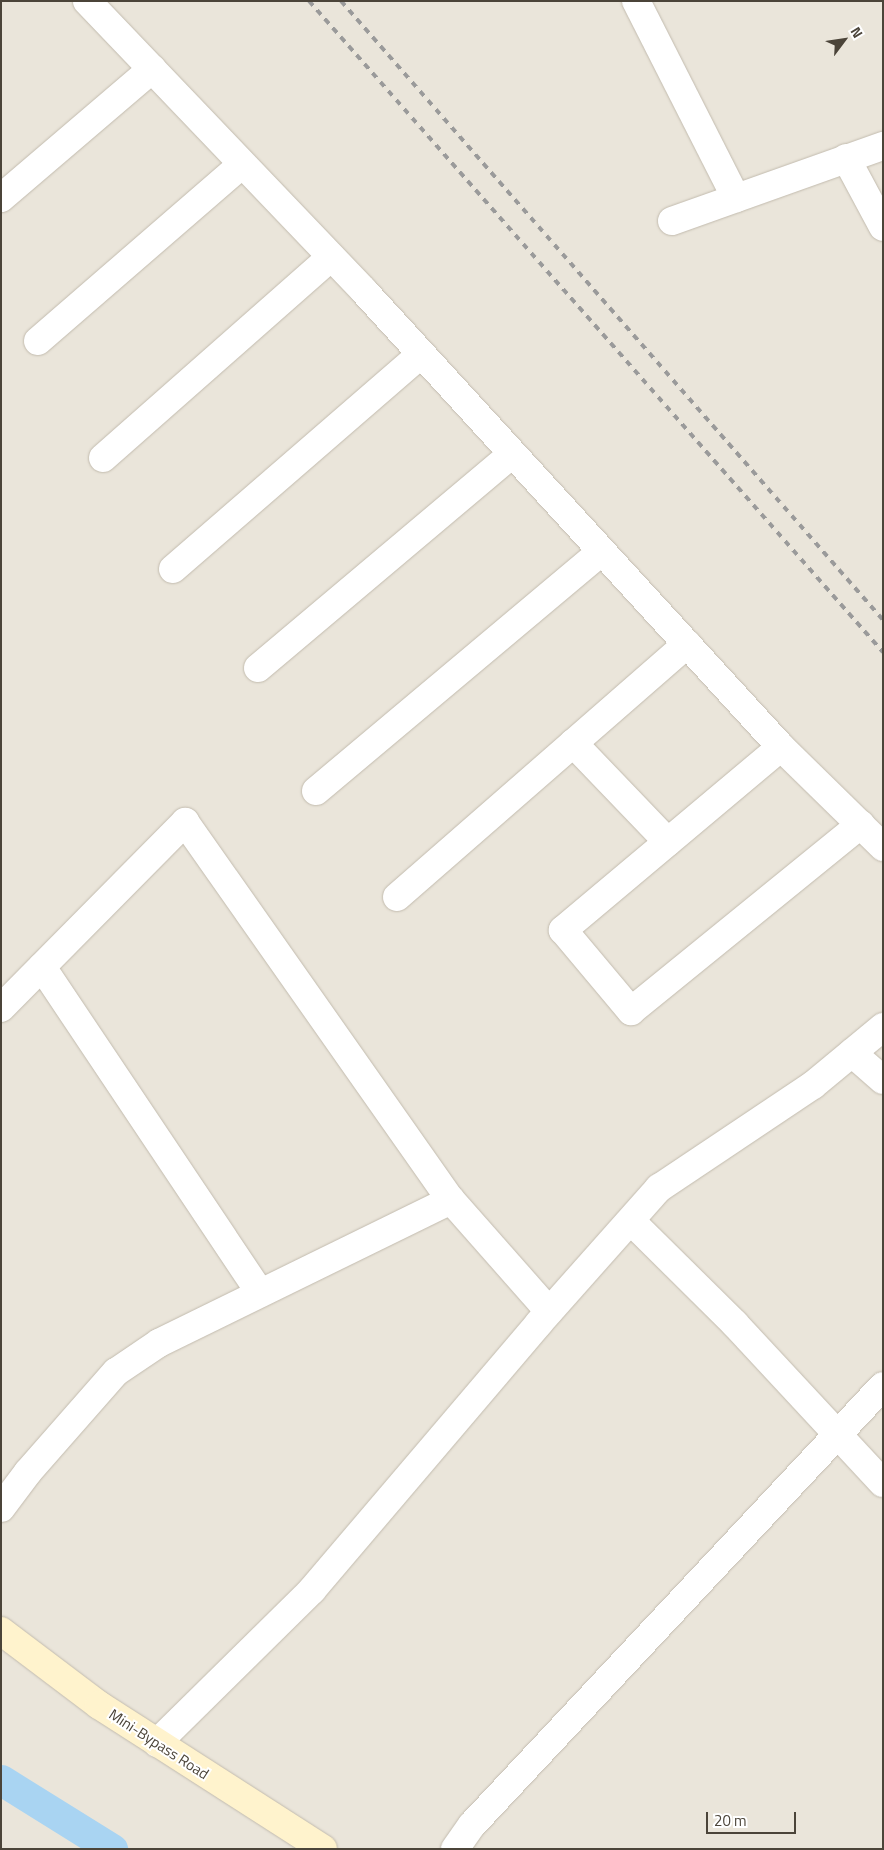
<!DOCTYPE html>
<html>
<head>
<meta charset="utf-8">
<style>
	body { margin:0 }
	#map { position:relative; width:884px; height:1850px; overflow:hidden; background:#f6f3ec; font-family:"Titillium Web",sans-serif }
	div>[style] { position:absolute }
	.residential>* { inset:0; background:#eae5da; transform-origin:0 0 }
	.canal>* { height:31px; margin:-15.5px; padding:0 15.5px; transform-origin:15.5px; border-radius:15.5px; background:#a9d4f2 }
	.roads { filter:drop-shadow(0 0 1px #c2bbae) drop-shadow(0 0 1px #c2bbae) }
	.street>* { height:28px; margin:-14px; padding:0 14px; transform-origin:14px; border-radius:14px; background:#fff }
	.secondary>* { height:28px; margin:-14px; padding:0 14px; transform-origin:14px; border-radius:14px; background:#fff3cd }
	.rail>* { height:4px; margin-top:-2px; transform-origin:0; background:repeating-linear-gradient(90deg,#9a9a9a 0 6px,transparent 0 12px) }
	span { translate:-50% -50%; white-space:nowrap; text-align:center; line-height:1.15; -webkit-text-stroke:4px #fff; paint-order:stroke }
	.street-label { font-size:15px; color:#4b4439 }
	.frame { position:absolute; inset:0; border:2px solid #4b4439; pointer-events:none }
	.north { position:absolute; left:819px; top:15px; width:50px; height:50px; -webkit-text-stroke:4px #fff; paint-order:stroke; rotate:59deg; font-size:14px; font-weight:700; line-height:20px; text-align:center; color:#4b4439 }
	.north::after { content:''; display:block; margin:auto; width:18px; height:22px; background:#4b4439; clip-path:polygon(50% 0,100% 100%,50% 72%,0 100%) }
	.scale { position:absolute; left:706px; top:1812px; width:90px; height:22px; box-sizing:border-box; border:2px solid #4b4439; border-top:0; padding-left:6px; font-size:15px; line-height:18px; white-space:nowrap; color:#4b4439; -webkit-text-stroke:4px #fff; paint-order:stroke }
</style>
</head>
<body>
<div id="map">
	<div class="residential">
		<div style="left:1px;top:1px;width:882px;height:1848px"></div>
	</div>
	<div class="canal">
		<div style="left:1px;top:1780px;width:131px;rotate:31.9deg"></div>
	</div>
	<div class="roads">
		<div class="street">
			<div style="left:87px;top:1px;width:401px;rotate:46.3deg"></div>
			<div style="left:364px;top:291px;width:618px;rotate:47.56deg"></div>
			<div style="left:781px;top:747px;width:143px;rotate:44.4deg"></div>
			<div style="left:636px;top:1px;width:221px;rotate:63.1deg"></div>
			<div style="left:846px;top:158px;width:78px;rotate:61.8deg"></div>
			<div style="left:1px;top:198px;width:199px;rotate:-40.5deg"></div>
			<div style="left:672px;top:221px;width:224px;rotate:-19.6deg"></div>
			<div style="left:38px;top:341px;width:270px;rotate:-40.9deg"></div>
			<div style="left:103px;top:458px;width:304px;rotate:-41.4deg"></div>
			<div style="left:173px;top:569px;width:328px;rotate:-40.9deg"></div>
			<div style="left:258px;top:668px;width:332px;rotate:-40.1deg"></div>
			<div style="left:573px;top:743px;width:137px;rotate:46.2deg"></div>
			<div style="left:781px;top:747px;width:285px;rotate:140deg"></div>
			<div style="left:563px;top:930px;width:106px;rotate:50deg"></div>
			<div style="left:631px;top:1011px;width:296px;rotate:-39.1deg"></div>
			<div style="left:316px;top:791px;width:373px;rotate:-40deg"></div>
			<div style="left:397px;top:897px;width:385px;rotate:-41.1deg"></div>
			<div style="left:42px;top:967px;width:392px;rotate:56.2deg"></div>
			<div style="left:1px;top:1008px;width:262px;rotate:-45.3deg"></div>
			<div style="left:185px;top:822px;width:462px;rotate:54.9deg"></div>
			<div style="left:451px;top:1200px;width:148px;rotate:48.6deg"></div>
			<div style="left:852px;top:1053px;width:41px;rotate:41.1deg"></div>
			<div style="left:631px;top:1221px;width:146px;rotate:44.7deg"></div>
			<div style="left:735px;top:1324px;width:217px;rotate:47.1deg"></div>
			<div style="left:1px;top:1508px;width:45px;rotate:-53.1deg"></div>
			<div style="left:28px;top:1472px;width:133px;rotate:-48.7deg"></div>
			<div style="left:116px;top:1372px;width:52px;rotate:-34deg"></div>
			<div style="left:159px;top:1343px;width:325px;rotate:-26.1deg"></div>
			<div style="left:157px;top:1743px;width:218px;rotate:-44.6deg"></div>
			<div style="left:312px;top:1590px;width:350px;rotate:-49.6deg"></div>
			<div style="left:539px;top:1323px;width:181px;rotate:-48.4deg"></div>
			<div style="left:659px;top:1188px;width:185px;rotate:-33.8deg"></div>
			<div style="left:813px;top:1085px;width:91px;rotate:-39.6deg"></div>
			<div style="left:455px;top:1849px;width:29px;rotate:-55deg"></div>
			<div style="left:472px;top:1825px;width:601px;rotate:-46.89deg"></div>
		</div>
		<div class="secondary">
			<div style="left:1px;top:1631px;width:123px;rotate:37.1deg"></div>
			<div style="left:99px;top:1705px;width:266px;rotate:32.7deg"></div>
		</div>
	</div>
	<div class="rail">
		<div style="left:309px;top:1px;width:868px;rotate:48.6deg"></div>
		<div style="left:341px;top:1px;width:823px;rotate:48.79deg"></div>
	</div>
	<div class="street-label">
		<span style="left:159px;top:1744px;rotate:33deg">Mini-Bypass Road</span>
	</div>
	<div class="frame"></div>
	<div class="north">N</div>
	<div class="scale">20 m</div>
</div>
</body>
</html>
